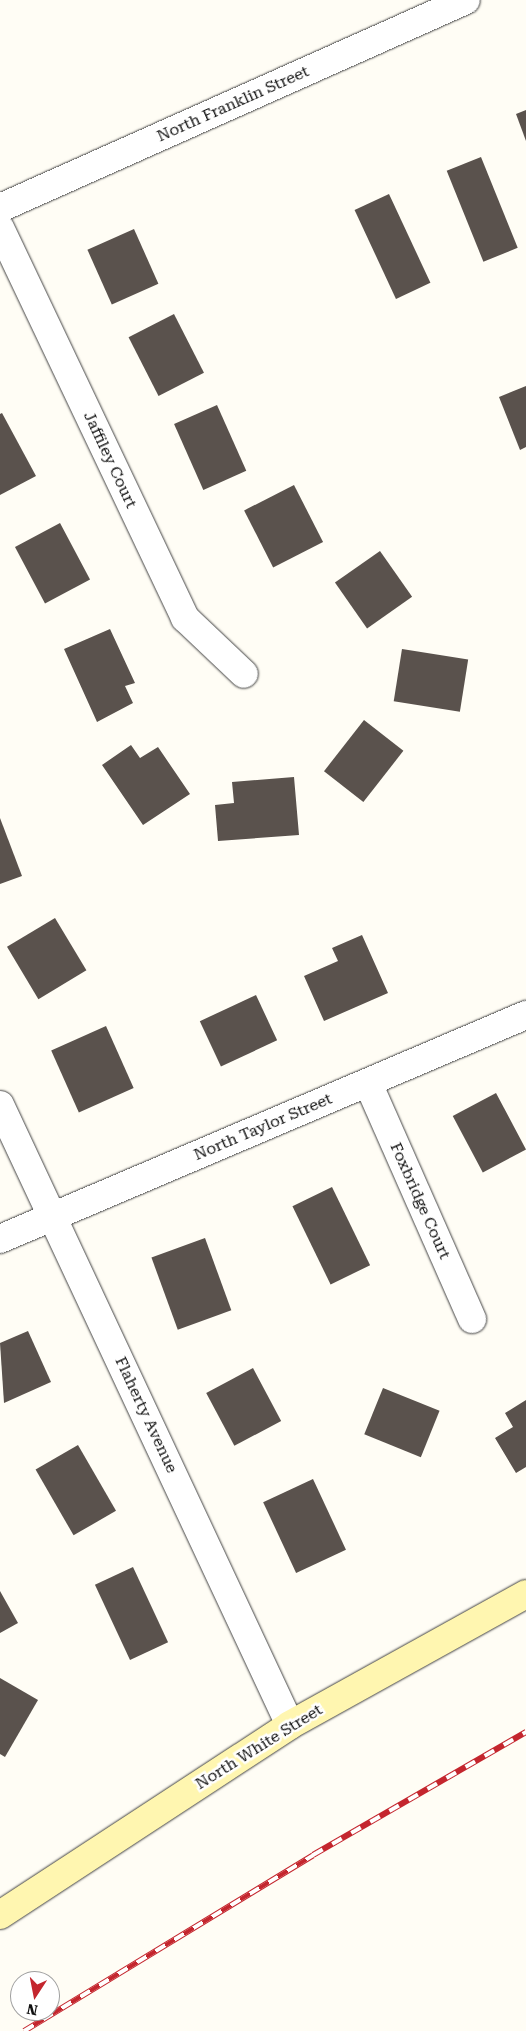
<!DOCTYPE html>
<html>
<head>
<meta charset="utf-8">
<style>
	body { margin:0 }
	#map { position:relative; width:526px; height:2031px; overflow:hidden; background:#fffdf5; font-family:"Roboto Serif",serif }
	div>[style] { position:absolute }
	.building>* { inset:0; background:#5a524d; transform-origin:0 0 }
	.roads { filter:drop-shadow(0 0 1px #444) drop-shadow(0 0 1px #444) }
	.minor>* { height:28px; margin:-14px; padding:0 14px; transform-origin:14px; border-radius:14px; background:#fff }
	.secondary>* { height:28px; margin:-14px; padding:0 14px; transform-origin:14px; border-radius:14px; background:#fff6b0 }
	.rail>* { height:5.5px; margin-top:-2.75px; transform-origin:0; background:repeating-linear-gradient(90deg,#fff 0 11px,#c4262e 0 22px); box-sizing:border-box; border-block:1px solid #c4262e }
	span { translate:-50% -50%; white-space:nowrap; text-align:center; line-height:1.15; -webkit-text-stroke:5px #fff; paint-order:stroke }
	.street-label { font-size:16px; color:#111 }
	.north { position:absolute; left:10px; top:1971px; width:50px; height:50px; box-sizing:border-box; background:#fff; border:1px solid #a0a0a0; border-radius:50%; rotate:191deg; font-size:14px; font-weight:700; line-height:20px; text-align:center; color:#111 }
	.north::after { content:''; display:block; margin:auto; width:18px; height:22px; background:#c4262e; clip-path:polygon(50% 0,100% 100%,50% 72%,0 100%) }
</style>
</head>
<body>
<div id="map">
	<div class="building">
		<div style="clip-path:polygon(526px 110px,526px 141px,516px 114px)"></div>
		<div style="left:481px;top:157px;width:98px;height:37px;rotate:68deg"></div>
		<div style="left:389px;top:194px;width:98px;height:38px;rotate:65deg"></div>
		<div style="left:134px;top:229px;width:60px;height:51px;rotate:66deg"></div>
		<div style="left:174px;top:314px;width:66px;height:51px;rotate:63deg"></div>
		<div style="clip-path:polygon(526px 386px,526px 447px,520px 450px,499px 397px)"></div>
		<div style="left:217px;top:405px;width:72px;height:47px;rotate:66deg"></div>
		<div style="clip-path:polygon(2px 413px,36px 476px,0 495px,0 414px)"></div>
		<div style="left:294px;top:485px;width:64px;height:56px;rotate:63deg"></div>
		<div style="left:60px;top:523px;width:64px;height:51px;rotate:62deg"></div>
		<div style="left:380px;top:551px;width:56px;height:55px;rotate:55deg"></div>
		<div style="clip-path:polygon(110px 629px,135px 683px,125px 686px,133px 703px,97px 722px,64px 649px)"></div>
		<div style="left:402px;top:649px;width:67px;height:53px;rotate:9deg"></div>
		<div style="left:364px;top:720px;width:50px;height:65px;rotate:38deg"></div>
		<div style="clip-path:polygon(131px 745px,140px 758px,158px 747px,190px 794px,143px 825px,102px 765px)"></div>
		<div style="clip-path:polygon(294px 777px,299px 835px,218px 841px,215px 805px,234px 803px,232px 782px)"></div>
		<div style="clip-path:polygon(0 818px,22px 876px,0 884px)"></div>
		<div style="left:55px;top:918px;width:61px;height:56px;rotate:59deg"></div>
		<div style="clip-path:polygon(362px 935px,388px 993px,324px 1021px,304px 976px,338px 961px,332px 948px)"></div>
		<div style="left:256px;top:995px;width:50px;height:62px;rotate:65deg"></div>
		<div style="left:106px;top:1026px;width:68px;height:60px;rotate:66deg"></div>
		<div style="left:496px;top:1093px;width:64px;height:49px;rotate:62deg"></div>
		<div style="left:332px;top:1187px;width:87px;height:44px;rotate:64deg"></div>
		<div style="left:205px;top:1238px;width:77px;height:57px;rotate:70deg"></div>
		<div style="clip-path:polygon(28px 1331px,51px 1382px,4px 1403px,0 1343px)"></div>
		<div style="left:253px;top:1368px;width:60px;height:53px;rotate:62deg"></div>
		<div style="left:383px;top:1388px;width:61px;height:50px;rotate:22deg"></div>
		<div style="clip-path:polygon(526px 1400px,526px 1467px,516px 1473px,495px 1438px,513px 1427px,505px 1413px)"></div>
		<div style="left:78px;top:1445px;width:76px;height:49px;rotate:60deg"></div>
		<div style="left:313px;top:1479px;width:78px;height:55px;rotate:65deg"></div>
		<div style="left:133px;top:1567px;width:83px;height:42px;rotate:65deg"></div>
		<div style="clip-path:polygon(0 1591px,18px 1623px,0 1633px)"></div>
		<div style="clip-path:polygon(0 1678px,38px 1700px,5px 1757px,0 1754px)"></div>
	</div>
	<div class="roads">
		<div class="minor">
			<div style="left:0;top:208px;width:510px;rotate:-24.05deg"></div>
			<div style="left:0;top:228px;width:432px;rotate:64.6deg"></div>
			<div style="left:185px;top:618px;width:81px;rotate:43.5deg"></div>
			<div style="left:368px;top:1083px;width:258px;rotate:66.2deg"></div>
			<div style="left:0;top:1105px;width:684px;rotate:64.93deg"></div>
			<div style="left:0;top:1239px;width:572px;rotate:-23.07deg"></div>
		</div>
		<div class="secondary">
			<div style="left:0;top:1915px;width:347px;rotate:-33.2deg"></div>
			<div style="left:290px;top:1725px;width:270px;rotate:-29deg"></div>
		</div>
	</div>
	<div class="rail">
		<div style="left:24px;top:2031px;width:338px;rotate:-31.3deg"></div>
		<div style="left:313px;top:1855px;width:246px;rotate:-30deg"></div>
	</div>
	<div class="street-label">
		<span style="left:233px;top:104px;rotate:-24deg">North Franklin Street</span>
		<span style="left:110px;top:460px;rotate:65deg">Jaffiley Court</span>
		<span style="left:263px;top:1127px;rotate:-23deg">North Taylor Street</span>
		<span style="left:420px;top:1201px;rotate:66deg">Foxbridge Court</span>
		<span style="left:146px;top:1415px;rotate:65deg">Flaherty Avenue</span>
		<span style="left:259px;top:1747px;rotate:-32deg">North White Street</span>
	</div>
	<div class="north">N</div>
</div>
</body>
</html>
